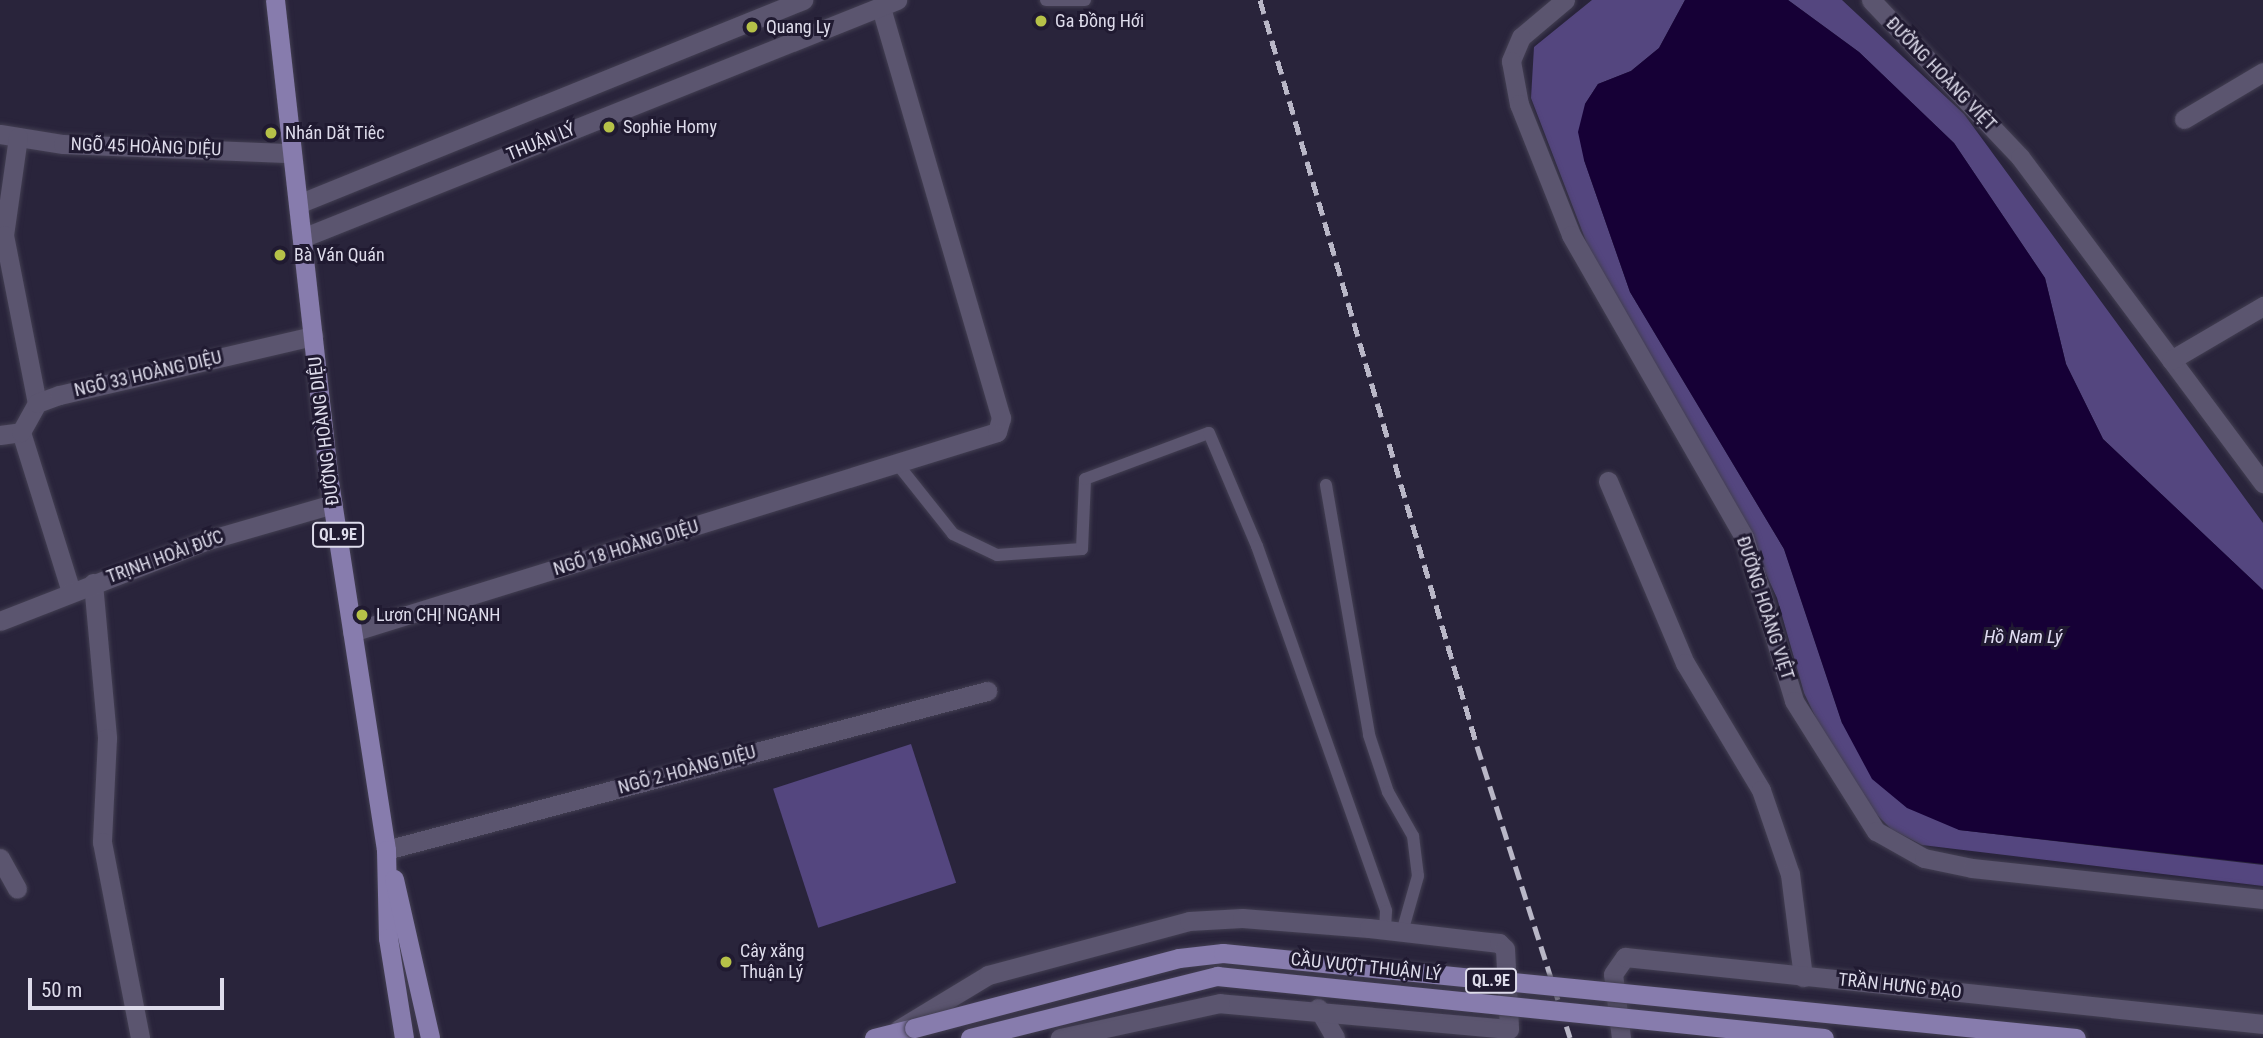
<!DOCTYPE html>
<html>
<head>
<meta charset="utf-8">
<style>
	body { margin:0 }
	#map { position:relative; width:2263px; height:1038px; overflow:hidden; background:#29243b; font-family:"Roboto Condensed",sans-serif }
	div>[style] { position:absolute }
	.green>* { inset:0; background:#54467f; transform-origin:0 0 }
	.water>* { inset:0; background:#160036 }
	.roads { filter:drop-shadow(0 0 2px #433f52) drop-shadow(0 0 2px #433f52) }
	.service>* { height:12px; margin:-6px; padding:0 6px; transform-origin:6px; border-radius:6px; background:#5b556f }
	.minor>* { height:19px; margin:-9.5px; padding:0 9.5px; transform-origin:9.5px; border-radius:9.5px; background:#5b556f }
	.tertiary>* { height:19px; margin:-9.5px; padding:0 9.5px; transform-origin:9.5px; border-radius:9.5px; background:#5b556f }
	.primary>* { height:19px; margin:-9.5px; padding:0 9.5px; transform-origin:9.5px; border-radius:9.5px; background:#877cad }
	.rail>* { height:5px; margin-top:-2.5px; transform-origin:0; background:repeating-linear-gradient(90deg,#b9b7c7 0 14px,transparent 0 21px) }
	.bridges { filter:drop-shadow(0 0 2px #433f52) drop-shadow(0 0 2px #433f52) }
	.primary-bridge>* { height:19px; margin:-9.5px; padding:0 9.5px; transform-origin:9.5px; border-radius:9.5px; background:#877cad }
	.dots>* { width:19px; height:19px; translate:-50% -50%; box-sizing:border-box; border:4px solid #201a31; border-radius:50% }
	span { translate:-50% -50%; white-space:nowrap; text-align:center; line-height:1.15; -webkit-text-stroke:6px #201a31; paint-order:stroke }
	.shield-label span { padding:2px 5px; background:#201a31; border:2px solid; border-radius:5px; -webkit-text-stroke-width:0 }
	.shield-label { font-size:16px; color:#dedceb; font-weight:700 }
	.poi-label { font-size:18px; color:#dedceb }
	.left { translate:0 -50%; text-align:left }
	.street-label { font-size:18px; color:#dedceb }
	.water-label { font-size:19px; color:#e1ddf3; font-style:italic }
	.scale { position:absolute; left:28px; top:978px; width:196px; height:32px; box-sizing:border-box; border:4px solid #dedceb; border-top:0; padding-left:9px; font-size:21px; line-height:24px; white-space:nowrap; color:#dedceb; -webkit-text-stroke:5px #201a31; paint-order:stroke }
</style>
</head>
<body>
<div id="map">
	<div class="green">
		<div style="clip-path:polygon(1592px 0,1685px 0,1659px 48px,1631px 71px,1598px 84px,1585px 104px,1584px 160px,1630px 292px,1784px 549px,1842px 723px,1959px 830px,2263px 865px,2263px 886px,1922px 845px,1891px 829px,1873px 811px,1834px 756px,1804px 693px,1777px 598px,1737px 510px,1594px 262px,1531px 98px,1534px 47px)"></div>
		<div style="clip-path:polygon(1788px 0,1842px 0,1964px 114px,2263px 523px,2263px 590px,2103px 439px,2066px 364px,2045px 278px,1954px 143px,1859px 52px)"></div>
		<div style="left:911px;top:744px;width:146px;height:145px;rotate:72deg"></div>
	</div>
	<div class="water">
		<div style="clip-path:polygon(1685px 0,1788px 0,1859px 52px,1954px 143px,2045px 278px,2066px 364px,2103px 439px,2263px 590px,2263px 864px,1959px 830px,1907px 808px,1872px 779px,1842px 723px,1784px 549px,1630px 292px,1584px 160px,1578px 132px,1585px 104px,1598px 84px,1631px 71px,1659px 48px)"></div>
	</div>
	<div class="roads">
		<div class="service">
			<div style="left:1046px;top:0;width:39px"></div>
			<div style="left:899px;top:466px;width:87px;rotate:51.5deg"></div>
			<div style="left:953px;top:534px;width:49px;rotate:25.5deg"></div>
			<div style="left:997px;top:555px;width:85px;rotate:-4deg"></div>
			<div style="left:1082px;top:549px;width:70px;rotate:-87.5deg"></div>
			<div style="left:1085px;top:479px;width:132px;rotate:-20.4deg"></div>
			<div style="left:1209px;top:433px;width:123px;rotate:67deg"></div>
			<div style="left:1257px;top:546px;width:387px;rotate:70.5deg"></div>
			<div style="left:1386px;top:911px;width:19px;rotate:93deg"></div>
			<div style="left:1326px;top:485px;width:254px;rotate:80.2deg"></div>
			<div style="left:1369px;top:735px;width:60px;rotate:71.6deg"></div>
			<div style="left:1388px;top:792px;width:51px;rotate:60.4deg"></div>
			<div style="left:1413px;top:836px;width:40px;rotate:82.9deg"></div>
			<div style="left:1418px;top:876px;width:58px;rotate:105.9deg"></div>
		</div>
		<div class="minor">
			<div style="left:1565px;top:0;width:57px;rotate:139.9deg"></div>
			<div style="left:1521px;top:37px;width:26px;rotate:113deg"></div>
			<div style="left:1511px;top:61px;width:44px;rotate:79.5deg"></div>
			<div style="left:1519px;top:104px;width:141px;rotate:68.3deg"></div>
			<div style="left:1571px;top:235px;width:348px;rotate:60.2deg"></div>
			<div style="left:1744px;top:537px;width:171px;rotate:73deg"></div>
			<div style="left:1794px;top:701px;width:154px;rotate:57.8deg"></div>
			<div style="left:1876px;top:831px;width:55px;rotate:29.4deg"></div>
			<div style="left:1924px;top:858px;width:49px;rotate:11.8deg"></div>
			<div style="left:1972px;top:868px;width:293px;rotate:6.1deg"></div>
			<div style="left:1871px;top:0;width:216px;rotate:46.5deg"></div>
			<div style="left:2020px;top:157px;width:407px;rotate:53.3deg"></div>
			<div style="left:2184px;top:119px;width:92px;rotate:-30.7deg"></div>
			<div style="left:0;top:134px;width:64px;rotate:9deg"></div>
			<div style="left:63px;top:144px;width:229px;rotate:2.3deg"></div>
			<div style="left:18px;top:137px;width:99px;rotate:98.1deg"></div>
			<div style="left:4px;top:235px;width:171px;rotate:78.9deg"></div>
			<div style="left:2171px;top:360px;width:107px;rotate:-30.4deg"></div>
			<div style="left:21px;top:432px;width:168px;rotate:72.6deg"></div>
			<div style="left:0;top:435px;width:21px;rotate:-8deg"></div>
			<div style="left:21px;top:432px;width:33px;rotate:-61deg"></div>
			<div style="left:37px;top:403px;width:23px;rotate:-20deg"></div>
			<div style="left:59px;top:395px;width:261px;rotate:-13.1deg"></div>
			<div style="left:1608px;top:481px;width:198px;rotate:67.1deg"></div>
			<div style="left:1685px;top:663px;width:148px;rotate:59.1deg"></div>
			<div style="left:1761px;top:790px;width:89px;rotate:71deg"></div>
			<div style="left:1790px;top:874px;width:104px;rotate:82.8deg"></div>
			<div style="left:93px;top:583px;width:156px;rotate:84.8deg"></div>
			<div style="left:107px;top:738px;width:104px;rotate:92.8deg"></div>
			<div style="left:102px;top:842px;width:200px;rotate:79deg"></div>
			<div style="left:0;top:621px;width:220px;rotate:-21.3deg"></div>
			<div style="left:205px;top:541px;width:133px;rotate:-16.1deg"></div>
			<div style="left:352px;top:632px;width:675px;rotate:-17.23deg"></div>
			<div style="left:997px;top:432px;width:15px;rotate:-74deg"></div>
			<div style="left:1001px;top:418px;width:427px;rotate:-106.3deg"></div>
			<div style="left:386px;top:850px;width:622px;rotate:-14.82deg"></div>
			<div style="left:0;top:858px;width:35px;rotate:61deg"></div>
			<div style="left:1318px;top:1008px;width:34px;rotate:60deg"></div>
			<div style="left:899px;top:1029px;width:104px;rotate:-31.2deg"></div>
			<div style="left:988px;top:975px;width:208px;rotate:-15deg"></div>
			<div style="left:1189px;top:921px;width:53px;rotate:-3.2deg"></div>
			<div style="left:1242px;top:918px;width:127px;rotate:4.5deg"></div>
			<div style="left:1369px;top:928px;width:131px;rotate:6.6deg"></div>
			<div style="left:1499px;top:943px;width:8px;rotate:45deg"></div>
			<div style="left:1505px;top:949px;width:80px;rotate:87.1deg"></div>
			<div style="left:1509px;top:1029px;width:290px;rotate:-174.9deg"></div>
			<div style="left:1220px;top:1003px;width:164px;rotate:167.7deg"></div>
			<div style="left:1621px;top:1038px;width:64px;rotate:-97.1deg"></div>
			<div style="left:1613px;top:974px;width:21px;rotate:-55deg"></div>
			<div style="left:1625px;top:957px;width:642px;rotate:5.99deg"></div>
		</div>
		<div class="tertiary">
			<div style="left:298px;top:204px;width:545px;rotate:-22deg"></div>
			<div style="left:302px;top:238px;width:641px;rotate:-21.8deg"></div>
		</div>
		<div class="primary">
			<div style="left:275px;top:0;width:478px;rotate:83.6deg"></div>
			<div style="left:328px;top:475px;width:379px;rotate:81.2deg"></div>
			<div style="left:386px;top:850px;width:88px;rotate:88.7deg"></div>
			<div style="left:388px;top:938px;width:101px;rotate:80.9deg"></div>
			<div style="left:394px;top:879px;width:163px;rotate:77.2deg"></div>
			<div style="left:874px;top:1038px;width:41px;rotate:-14deg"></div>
		</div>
	</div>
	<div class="rail">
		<div style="left:1260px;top:0;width:777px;rotate:73.78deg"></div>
		<div style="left:1477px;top:746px;width:306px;rotate:72.3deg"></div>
	</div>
	<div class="bridges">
		<div class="primary-bridge">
			<div style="left:914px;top:1028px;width:274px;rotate:-14.8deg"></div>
			<div style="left:1179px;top:958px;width:44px;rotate:-6.5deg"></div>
			<div style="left:1223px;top:953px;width:857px;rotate:5.69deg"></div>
			<div style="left:970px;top:1038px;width:255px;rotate:-14.1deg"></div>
			<div style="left:1217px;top:976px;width:610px;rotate:5.83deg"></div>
		</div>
	</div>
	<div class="dots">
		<div style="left:1041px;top:21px;background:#b6c148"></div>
		<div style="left:752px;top:27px;background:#b6c148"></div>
		<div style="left:609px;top:127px;background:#b6c148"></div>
		<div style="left:271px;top:133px;background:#b6c148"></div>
		<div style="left:280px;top:255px;background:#b6c148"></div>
		<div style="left:362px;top:615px;background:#b6c148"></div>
		<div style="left:726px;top:962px;background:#b6c148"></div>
	</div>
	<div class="shield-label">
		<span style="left:338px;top:535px">QL.9E</span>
		<span style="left:1491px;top:981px">QL.9E</span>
	</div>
	<div class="poi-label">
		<span class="left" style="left:1055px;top:21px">Ga Đồng Hới</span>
		<span class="left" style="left:766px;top:27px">Quang Ly</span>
		<span class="left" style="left:623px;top:127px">Sophie Homy</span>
		<span class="left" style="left:285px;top:133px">Nhán Dăt Tiêc</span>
		<span class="left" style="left:294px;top:255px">Bà Ván Quán</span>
		<span class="left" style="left:376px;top:615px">Lươn CHỊ NGẠNH</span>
		<span class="left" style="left:740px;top:962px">Cây xăng<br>Thuận Lý</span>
	</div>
	<div class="street-label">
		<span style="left:1941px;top:74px;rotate:46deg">ĐƯỜNG HOÀNG VIỆT</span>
		<span style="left:541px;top:142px;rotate:-22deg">THUẬN LÝ</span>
		<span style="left:146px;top:147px;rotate:2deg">NGÕ 45 HOÀNG DIỆU</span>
		<span style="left:148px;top:374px;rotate:-13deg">NGÕ 33 HOÀNG DIỆU</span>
		<span style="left:324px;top:431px;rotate:-97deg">ĐƯỜNG HOÀNG DIỆU</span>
		<span style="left:626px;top:548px;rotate:-17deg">NGÕ 18 HOÀNG DIỆU</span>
		<span style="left:165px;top:557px;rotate:-20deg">TRỊNH HOÀI ĐỨC</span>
		<span style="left:1765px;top:608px;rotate:72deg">ĐƯỜNG HOÀNG VIỆT</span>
		<span style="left:687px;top:770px;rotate:-15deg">NGÕ 2 HOÀNG DIỆU</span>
		<span style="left:1366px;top:967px;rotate:6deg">CẦU VƯỢT THUẬN LÝ</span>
		<span style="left:1900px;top:986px;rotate:6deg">TRẦN HƯNG ĐẠO</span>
	</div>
	<div class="water-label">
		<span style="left:2023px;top:637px">Hồ Nam Lý</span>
	</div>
	<div class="scale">50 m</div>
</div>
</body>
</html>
